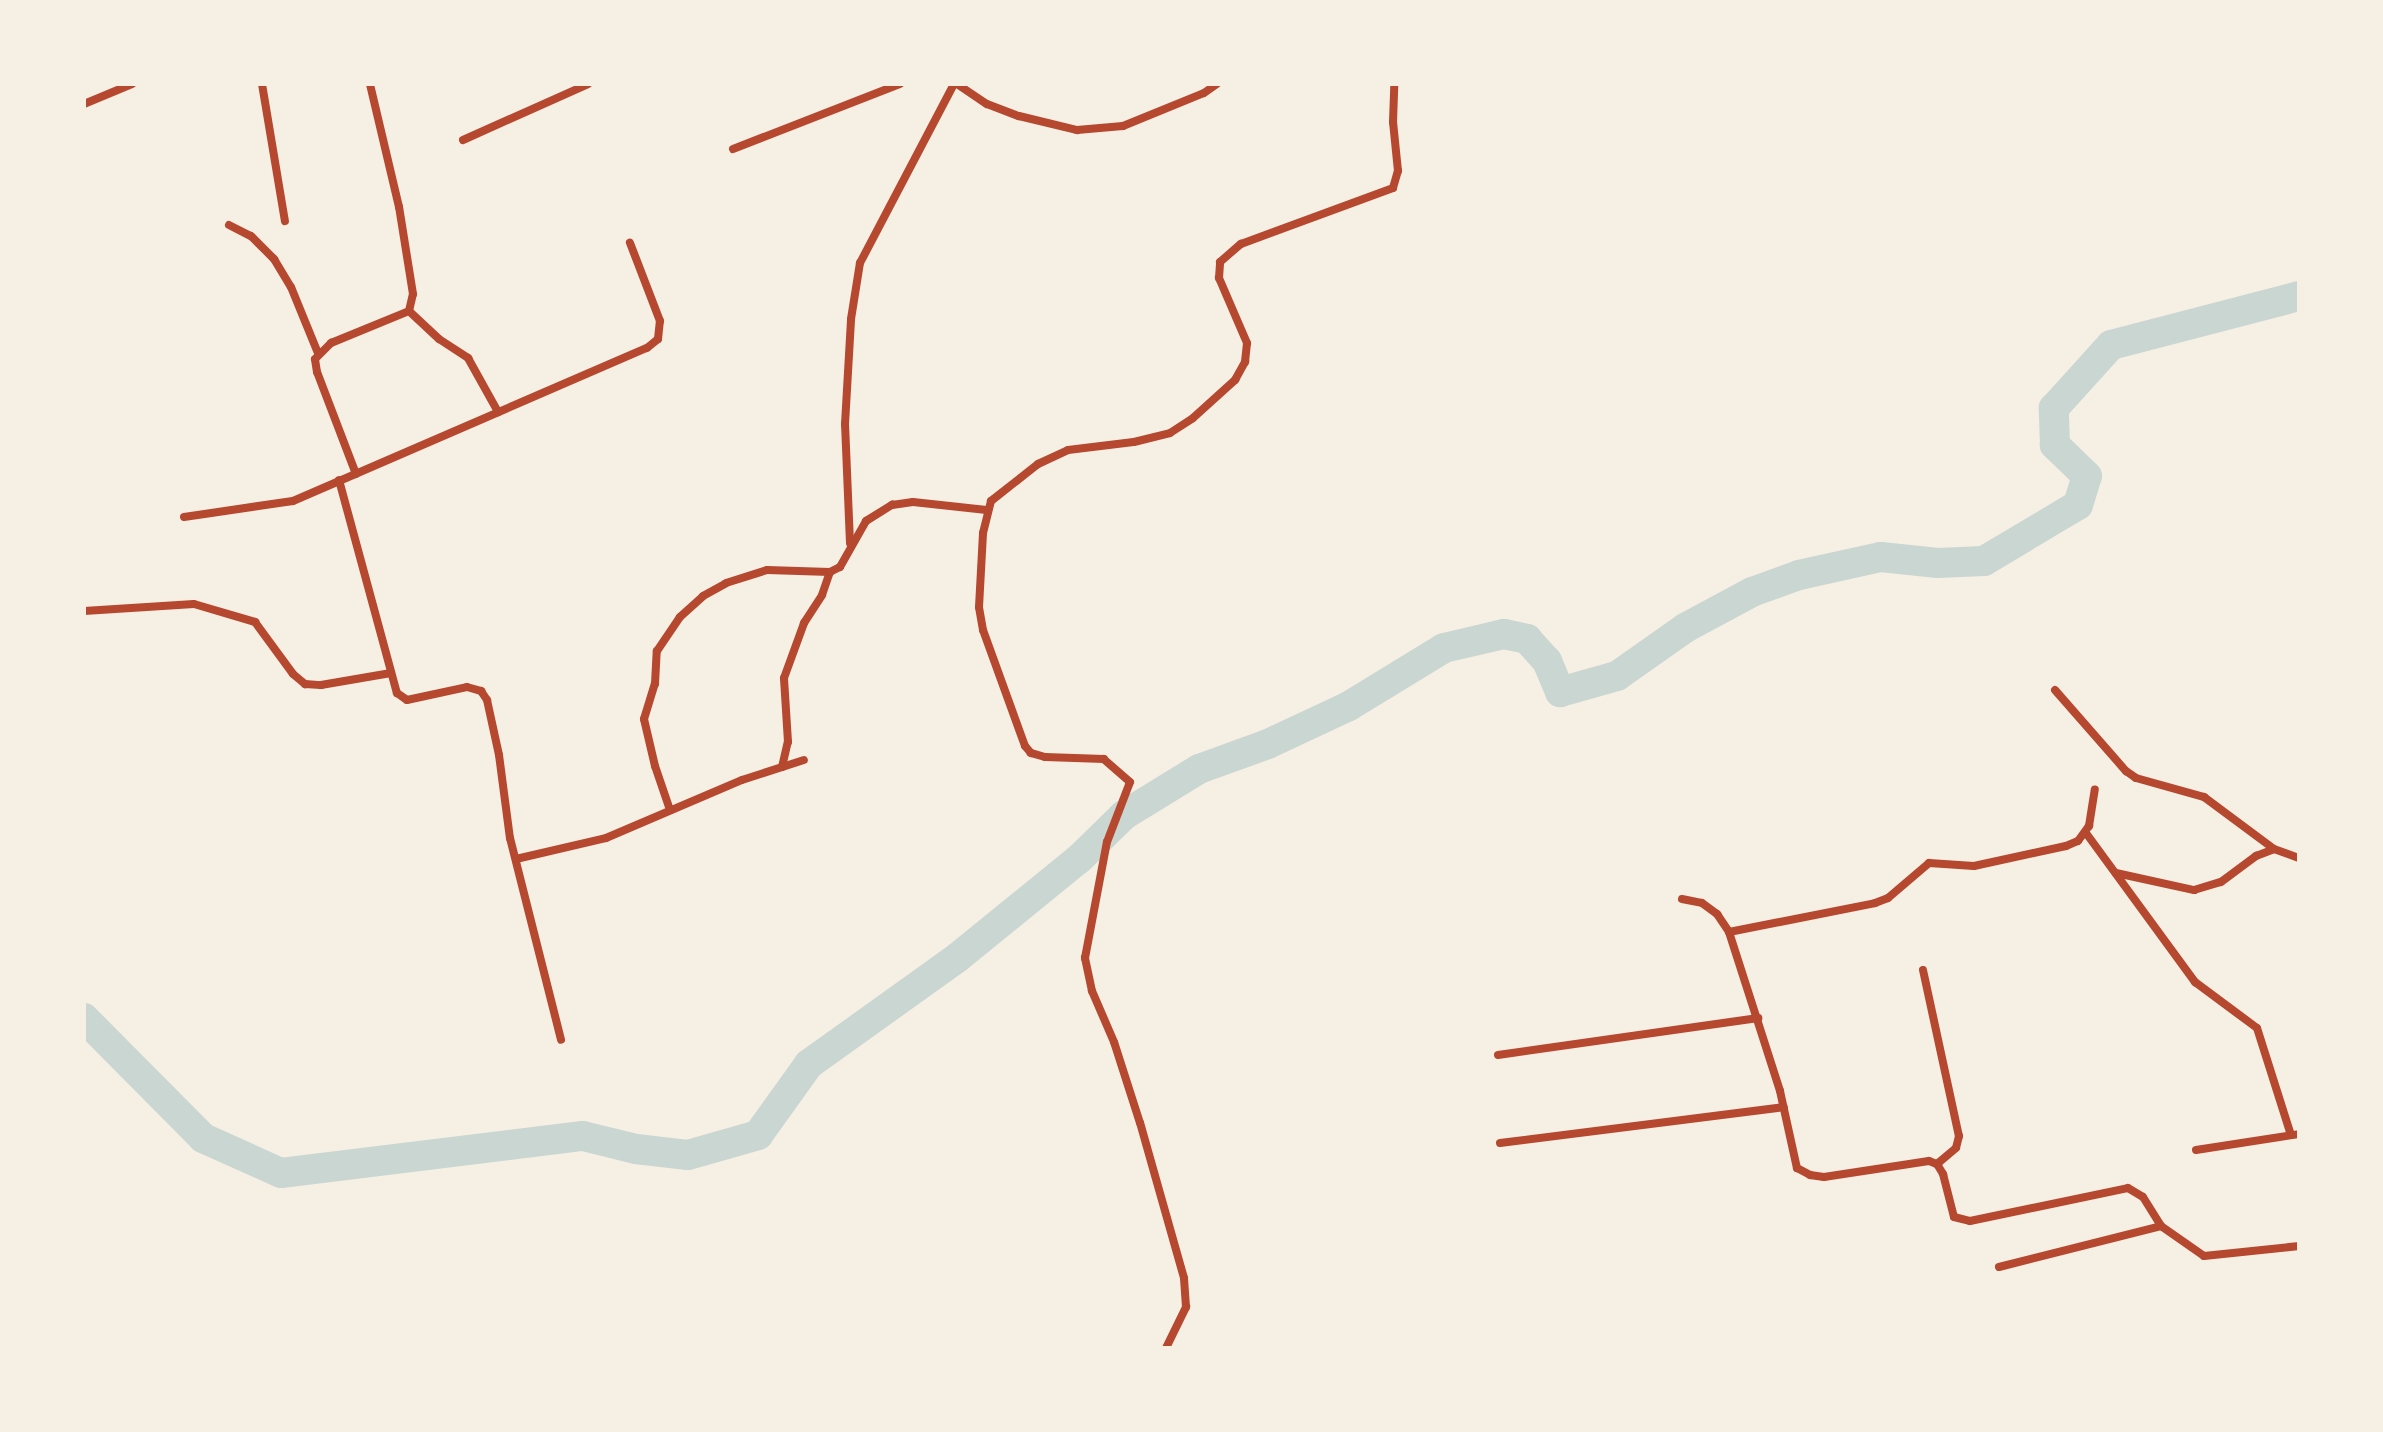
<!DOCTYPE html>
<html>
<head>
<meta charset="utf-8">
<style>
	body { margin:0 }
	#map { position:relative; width:2383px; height:1432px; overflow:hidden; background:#f6efe4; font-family:"Open Sans",sans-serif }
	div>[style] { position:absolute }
	.river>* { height:30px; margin:-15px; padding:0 15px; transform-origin:15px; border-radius:15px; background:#c9d6d2 }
	.minor>* { height:8px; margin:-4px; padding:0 4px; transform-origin:4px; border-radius:4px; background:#b5482f }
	span { translate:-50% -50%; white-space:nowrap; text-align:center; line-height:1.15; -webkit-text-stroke:6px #f6efe4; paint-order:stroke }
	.frame { position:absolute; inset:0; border:86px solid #f6efe4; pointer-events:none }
</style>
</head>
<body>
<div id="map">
	<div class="river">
		<div style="left:84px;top:1018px;width:169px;rotate:45.2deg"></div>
		<div style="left:203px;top:1138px;width:85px;rotate:24.2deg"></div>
		<div style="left:281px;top:1173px;width:304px;rotate:-7deg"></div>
		<div style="left:583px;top:1136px;width:55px;rotate:13.8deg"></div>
		<div style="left:636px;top:1149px;width:52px;rotate:6.6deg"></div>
		<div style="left:688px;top:1155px;width:73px;rotate:-15.9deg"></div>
		<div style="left:758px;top:1135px;width:87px;rotate:-54.3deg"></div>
		<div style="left:809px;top:1064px;width:182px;rotate:-35.6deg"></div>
		<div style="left:957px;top:958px;width:157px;rotate:-39.1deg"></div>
		<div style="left:1079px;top:859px;width:63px;rotate:-44.4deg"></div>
		<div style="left:1124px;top:815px;width:88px;rotate:-31.5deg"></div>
		<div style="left:1199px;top:769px;width:73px;rotate:-19.9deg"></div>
		<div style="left:1268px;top:744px;width:89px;rotate:-25.1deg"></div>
		<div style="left:1349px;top:706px;width:111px;rotate:-31.4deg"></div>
		<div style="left:1444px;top:648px;width:62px;rotate:-13.1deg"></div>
		<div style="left:1504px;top:634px;width:24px;rotate:12deg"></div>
		<div style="left:1527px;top:639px;width:30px;rotate:48deg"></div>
		<div style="left:1547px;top:661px;width:34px;rotate:67deg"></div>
		<div style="left:1560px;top:692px;width:59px;rotate:-15.7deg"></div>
		<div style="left:1617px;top:676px;width:83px;rotate:-35.2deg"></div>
		<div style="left:1685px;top:628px;width:76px;rotate:-28.2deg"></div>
		<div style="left:1752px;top:592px;width:50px;rotate:-19.9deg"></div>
		<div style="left:1799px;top:575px;width:84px;rotate:-12.4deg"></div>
		<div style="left:1881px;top:557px;width:57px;rotate:6deg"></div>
		<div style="left:1938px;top:563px;width:46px;rotate:-2.5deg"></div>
		<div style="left:1984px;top:561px;width:109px;rotate:-30.8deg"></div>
		<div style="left:2078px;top:505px;width:30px;rotate:-73deg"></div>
		<div style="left:2087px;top:476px;width:45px;rotate:-135.9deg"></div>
		<div style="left:2055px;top:445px;width:37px;rotate:-92deg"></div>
		<div style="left:2054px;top:408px;width:85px;rotate:-47.9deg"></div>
		<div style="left:2111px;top:345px;width:194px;rotate:-14.6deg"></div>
	</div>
	<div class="minor">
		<div style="left:262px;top:84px;width:139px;rotate:80.5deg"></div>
		<div style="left:957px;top:84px;width:36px;rotate:34deg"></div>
		<div style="left:987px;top:104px;width:34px;rotate:21deg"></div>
		<div style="left:1019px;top:116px;width:60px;rotate:13.6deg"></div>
		<div style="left:1077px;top:130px;width:46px;rotate:-5deg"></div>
		<div style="left:1123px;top:126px;width:87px;rotate:-22.2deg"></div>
		<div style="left:1204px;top:93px;width:16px;rotate:-35deg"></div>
		<div style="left:84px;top:104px;width:52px;rotate:-22.6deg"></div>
		<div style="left:463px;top:140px;width:137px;rotate:-24.1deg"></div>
		<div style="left:733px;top:149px;width:179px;rotate:-21.3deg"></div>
		<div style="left:229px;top:225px;width:25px;rotate:27deg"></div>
		<div style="left:251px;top:236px;width:33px;rotate:45deg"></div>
		<div style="left:274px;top:259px;width:33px;rotate:59deg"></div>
		<div style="left:291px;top:287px;width:71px;rotate:67.8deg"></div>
		<div style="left:409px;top:311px;width:41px;rotate:43deg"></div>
		<div style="left:439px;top:339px;width:35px;rotate:33deg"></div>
		<div style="left:468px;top:358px;width:62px;rotate:60.9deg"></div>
		<div style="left:356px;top:474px;width:109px;rotate:-110.9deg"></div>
		<div style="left:317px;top:372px;width:13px;rotate:-99deg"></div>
		<div style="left:315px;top:359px;width:23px;rotate:-45deg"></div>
		<div style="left:331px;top:343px;width:84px;rotate:-22.3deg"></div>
		<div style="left:409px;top:311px;width:17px;rotate:-77deg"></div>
		<div style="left:413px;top:294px;width:88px;rotate:-99.1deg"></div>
		<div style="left:399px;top:207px;width:126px;rotate:-103.3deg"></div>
		<div style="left:339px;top:480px;width:221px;rotate:74.8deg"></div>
		<div style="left:397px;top:693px;width:12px;rotate:35deg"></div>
		<div style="left:407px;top:700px;width:61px;rotate:-12.2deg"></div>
		<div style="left:467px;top:687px;width:15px;rotate:16deg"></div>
		<div style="left:481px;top:691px;width:11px;rotate:56deg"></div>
		<div style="left:487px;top:700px;width:56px;rotate:77.7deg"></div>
		<div style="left:499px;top:755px;width:84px;rotate:82.5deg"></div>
		<div style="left:510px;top:838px;width:208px;rotate:75.8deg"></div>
		<div style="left:184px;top:517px;width:110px;rotate:-8.4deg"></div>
		<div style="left:293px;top:501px;width:386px;rotate:-23.4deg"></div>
		<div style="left:647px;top:348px;width:14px;rotate:-39deg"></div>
		<div style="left:658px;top:339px;width:18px;rotate:-84deg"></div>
		<div style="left:660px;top:321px;width:84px;rotate:-111deg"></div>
		<div style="left:850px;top:543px;width:119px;rotate:-92.4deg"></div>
		<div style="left:845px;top:424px;width:105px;rotate:-86.7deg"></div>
		<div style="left:851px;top:319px;width:57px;rotate:-80.9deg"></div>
		<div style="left:860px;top:263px;width:202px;rotate:-62.3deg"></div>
		<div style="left:84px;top:611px;width:110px;rotate:-3.6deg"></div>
		<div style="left:194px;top:604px;width:64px;rotate:16.4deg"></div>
		<div style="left:255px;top:622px;width:64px;rotate:53.8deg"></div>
		<div style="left:293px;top:674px;width:16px;rotate:40deg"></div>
		<div style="left:305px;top:684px;width:16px;rotate:4deg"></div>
		<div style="left:321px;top:685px;width:71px;rotate:-9.7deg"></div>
		<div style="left:2055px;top:690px;width:108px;rotate:48.8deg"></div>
		<div style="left:2126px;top:771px;width:12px;rotate:35deg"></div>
		<div style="left:2136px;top:778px;width:71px;rotate:15.6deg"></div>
		<div style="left:2204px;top:797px;width:87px;rotate:36.6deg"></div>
		<div style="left:2274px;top:849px;width:27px;rotate:20deg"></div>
		<div style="left:782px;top:767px;width:26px;rotate:-77deg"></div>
		<div style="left:788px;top:742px;width:64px;rotate:-93.6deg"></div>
		<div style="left:784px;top:678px;width:59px;rotate:-70deg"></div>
		<div style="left:804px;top:623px;width:33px;rotate:-57deg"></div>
		<div style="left:822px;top:595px;width:24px;rotate:-71deg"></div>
		<div style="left:670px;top:810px;width:46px;rotate:-108.8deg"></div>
		<div style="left:655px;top:766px;width:48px;rotate:-103.2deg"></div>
		<div style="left:644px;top:719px;width:37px;rotate:-73deg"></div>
		<div style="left:655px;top:684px;width:33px;rotate:-87deg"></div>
		<div style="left:657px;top:651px;width:41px;rotate:-55.9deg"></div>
		<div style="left:680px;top:617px;width:31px;rotate:-42deg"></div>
		<div style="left:703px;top:596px;width:26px;rotate:-29deg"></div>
		<div style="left:726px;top:583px;width:43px;rotate:-17.6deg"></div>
		<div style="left:767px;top:570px;width:63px;rotate:1.8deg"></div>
		<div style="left:830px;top:572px;width:11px;rotate:-27deg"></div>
		<div style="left:840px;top:567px;width:53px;rotate:-60.5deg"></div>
		<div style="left:866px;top:521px;width:31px;rotate:-32deg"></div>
		<div style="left:892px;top:505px;width:21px;rotate:-8deg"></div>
		<div style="left:913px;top:502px;width:74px;rotate:6.2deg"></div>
		<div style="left:2086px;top:833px;width:185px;rotate:53.8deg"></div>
		<div style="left:2195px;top:982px;width:77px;rotate:36.6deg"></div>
		<div style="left:2257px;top:1028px;width:112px;rotate:72.4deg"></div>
		<div style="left:516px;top:859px;width:92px;rotate:-13.1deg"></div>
		<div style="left:606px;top:838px;width:148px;rotate:-23.1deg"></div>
		<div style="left:742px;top:780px;width:65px;rotate:-17.9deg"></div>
		<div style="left:2116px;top:873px;width:80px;rotate:12.3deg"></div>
		<div style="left:2194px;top:890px;width:28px;rotate:-17deg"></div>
		<div style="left:2221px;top:882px;width:44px;rotate:-36.6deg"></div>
		<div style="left:2256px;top:856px;width:19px;rotate:-21deg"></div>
		<div style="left:1682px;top:899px;width:20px;rotate:11deg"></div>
		<div style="left:1702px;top:903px;width:19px;rotate:36deg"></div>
		<div style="left:1717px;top:914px;width:22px;rotate:56deg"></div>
		<div style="left:1729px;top:932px;width:167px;rotate:72.2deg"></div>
		<div style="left:1780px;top:1091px;width:79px;rotate:77.6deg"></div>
		<div style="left:1797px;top:1168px;width:15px;rotate:28deg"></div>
		<div style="left:1810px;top:1175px;width:14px;rotate:8deg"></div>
		<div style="left:1824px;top:1177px;width:106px;rotate:-8.7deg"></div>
		<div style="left:1929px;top:1161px;width:9px;rotate:21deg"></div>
		<div style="left:1937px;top:1164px;width:12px;rotate:59deg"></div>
		<div style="left:1943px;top:1174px;width:44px;rotate:75.7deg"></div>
		<div style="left:1954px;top:1217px;width:16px;rotate:14deg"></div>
		<div style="left:1970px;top:1221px;width:161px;rotate:-11.8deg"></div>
		<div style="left:2128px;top:1188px;width:17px;rotate:31deg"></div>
		<div style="left:2143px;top:1197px;width:34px;rotate:58deg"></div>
		<div style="left:2161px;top:1226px;width:52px;rotate:34.9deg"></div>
		<div style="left:2204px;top:1256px;width:96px;rotate:-6deg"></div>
		<div style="left:1729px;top:932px;width:149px;rotate:-11.2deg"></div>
		<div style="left:1875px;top:903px;width:14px;rotate:-21deg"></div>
		<div style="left:1888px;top:898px;width:54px;rotate:-40.5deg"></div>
		<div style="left:1929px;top:863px;width:45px;rotate:3.8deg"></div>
		<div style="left:1974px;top:866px;width:94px;rotate:-12.3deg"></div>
		<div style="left:2066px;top:846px;width:13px;rotate:-23deg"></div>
		<div style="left:2078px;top:841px;width:19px;rotate:-54deg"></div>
		<div style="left:2089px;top:826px;width:37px;rotate:-81deg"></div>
		<div style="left:1923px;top:970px;width:170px;rotate:77.8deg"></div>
		<div style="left:1959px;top:1136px;width:12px;rotate:104deg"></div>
		<div style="left:1956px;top:1148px;width:25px;rotate:140deg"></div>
		<div style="left:1498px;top:1055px;width:263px;rotate:-8.1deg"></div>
		<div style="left:1500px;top:1143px;width:286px;rotate:-7.2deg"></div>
		<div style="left:2196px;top:1150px;width:104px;rotate:-8.8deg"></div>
		<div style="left:1999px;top:1267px;width:167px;rotate:-14.2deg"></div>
		<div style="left:1166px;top:1348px;width:46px;rotate:-64deg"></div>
		<div style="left:1186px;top:1307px;width:29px;rotate:-94deg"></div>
		<div style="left:1184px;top:1278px;width:161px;rotate:-105.8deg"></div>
		<div style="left:1140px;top:1123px;width:85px;rotate:-107.8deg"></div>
		<div style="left:1114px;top:1042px;width:56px;rotate:-113.3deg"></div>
		<div style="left:1092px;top:991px;width:34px;rotate:-102deg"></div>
		<div style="left:1085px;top:958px;width:118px;rotate:-79.3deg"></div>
		<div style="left:1107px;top:842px;width:64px;rotate:-69deg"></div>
		<div style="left:1130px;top:782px;width:35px;rotate:-139deg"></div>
		<div style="left:1104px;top:759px;width:59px;rotate:-178.1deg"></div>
		<div style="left:1045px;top:757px;width:15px;rotate:-164deg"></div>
		<div style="left:1031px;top:753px;width:9px;rotate:-131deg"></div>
		<div style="left:1025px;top:746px;width:123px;rotate:-109.9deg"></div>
		<div style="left:983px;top:630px;width:23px;rotate:-100deg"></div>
		<div style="left:979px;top:607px;width:74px;rotate:-86.9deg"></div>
		<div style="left:983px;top:533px;width:33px;rotate:-76deg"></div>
		<div style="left:991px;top:501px;width:60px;rotate:-38.2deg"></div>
		<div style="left:1038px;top:464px;width:33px;rotate:-25deg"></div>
		<div style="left:1068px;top:450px;width:66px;rotate:-6.9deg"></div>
		<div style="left:1134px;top:442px;width:37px;rotate:-14deg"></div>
		<div style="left:1170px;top:433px;width:27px;rotate:-33deg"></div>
		<div style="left:1193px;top:418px;width:57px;rotate:-42.1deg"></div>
		<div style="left:1235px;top:380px;width:21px;rotate:-61deg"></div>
		<div style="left:1245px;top:362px;width:19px;rotate:-84deg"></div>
		<div style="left:1247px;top:343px;width:71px;rotate:-113.3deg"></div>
		<div style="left:1219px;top:278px;width:16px;rotate:-86deg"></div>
		<div style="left:1220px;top:262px;width:28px;rotate:-41deg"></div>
		<div style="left:1241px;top:244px;width:162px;rotate:-20.2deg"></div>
		<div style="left:1393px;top:188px;width:18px;rotate:-74deg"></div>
		<div style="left:1398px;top:171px;width:49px;rotate:-95.8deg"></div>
		<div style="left:1393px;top:122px;width:38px;rotate:-88deg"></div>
	</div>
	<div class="frame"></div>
</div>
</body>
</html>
